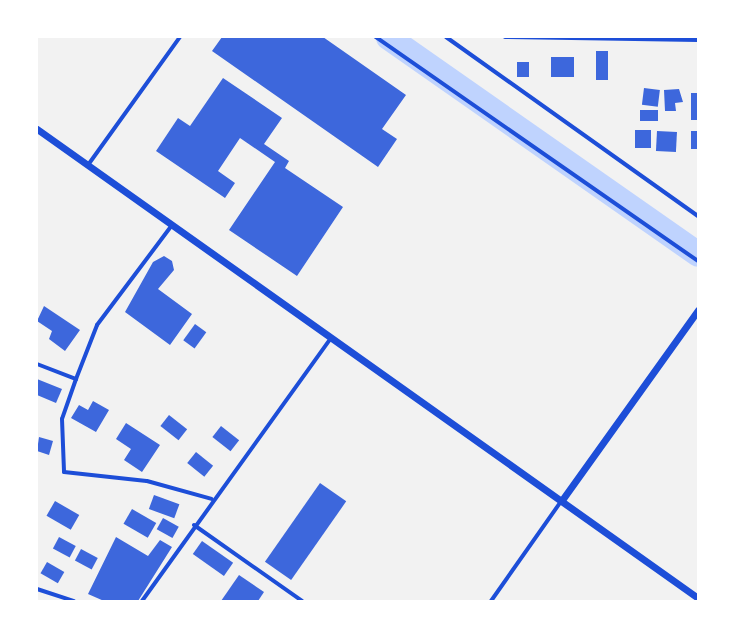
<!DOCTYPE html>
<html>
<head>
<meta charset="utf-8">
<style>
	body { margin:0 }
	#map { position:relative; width:735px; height:638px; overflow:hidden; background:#f2f2f2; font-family:"Noto Sans",sans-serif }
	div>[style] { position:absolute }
	.river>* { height:25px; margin:-12.5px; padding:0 12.5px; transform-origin:12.5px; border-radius:12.5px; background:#bfd3fe }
	.building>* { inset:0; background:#3d67dc; transform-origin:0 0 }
	.pedestrian>* { height:3.5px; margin:-1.75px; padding:0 1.75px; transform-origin:1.75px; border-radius:1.75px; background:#1d4ed8 }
	.minor>* { height:4px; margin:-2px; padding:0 2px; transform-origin:2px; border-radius:2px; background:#1d4ed8 }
	.tertiary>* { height:7px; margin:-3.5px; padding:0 3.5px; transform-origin:3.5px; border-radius:3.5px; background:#1d4ed8 }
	span { translate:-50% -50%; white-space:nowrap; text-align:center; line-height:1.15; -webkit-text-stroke:3px #fff; paint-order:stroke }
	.frame { position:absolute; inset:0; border:38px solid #fff; pointer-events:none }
</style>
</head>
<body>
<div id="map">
	<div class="river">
		<div style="left:388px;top:37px;width:378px;rotate:35deg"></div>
	</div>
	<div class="building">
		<div style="clip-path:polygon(222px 37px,323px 37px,406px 95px,382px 129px,397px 139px,378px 167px,212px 51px)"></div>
		<div style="left:596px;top:51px;width:12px;height:29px"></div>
		<div style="left:551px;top:57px;width:23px;height:20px"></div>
		<div style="left:517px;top:62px;width:12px;height:15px"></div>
		<div style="clip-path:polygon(223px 78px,282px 118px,264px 144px,289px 161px,285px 168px,343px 207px,297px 276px,229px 230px,275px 162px,240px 138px,218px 171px,235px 183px,225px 198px,156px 151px,178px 118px,190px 126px)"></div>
		<div style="left:644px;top:88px;width:16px;height:17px;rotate:7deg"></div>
		<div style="clip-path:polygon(679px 89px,683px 102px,675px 103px,676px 111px,665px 111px,664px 90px)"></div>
		<div style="left:691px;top:93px;width:7px;height:27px"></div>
		<div style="left:640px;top:110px;width:18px;height:11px"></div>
		<div style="left:635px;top:130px;width:16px;height:18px"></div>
		<div style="left:657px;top:131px;width:20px;height:20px;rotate:3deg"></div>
		<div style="left:691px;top:131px;width:7px;height:18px"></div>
		<div style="clip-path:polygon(164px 256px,172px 261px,174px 270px,158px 289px,192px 314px,170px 345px,125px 312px,153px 262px)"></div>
		<div style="clip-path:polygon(44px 306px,80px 330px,65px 351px,49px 339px,52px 331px,37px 321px)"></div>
		<div style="left:195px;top:324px;width:14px;height:20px;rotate:36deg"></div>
		<div style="clip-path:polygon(37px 379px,62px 389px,56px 403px,37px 395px)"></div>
		<div style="clip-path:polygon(93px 401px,109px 410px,96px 432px,71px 418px,79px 405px,88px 410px)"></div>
		<div style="left:169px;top:415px;width:23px;height:14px;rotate:38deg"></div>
		<div style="clip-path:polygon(126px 423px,160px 445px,142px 472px,124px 460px,131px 449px,116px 439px)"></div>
		<div style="left:221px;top:426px;width:23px;height:14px;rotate:38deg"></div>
		<div style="clip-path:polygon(39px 437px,53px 441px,49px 455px,37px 451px)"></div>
		<div style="left:196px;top:452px;width:22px;height:14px;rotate:39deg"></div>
		<div style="left:320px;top:483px;width:32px;height:96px;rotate:35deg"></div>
		<div style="left:154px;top:495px;width:27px;height:15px;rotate:20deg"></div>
		<div style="left:55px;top:501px;width:28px;height:17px;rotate:30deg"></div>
		<div style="left:132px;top:509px;width:28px;height:17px;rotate:30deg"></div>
		<div style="left:163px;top:518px;width:18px;height:13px;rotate:29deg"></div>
		<div style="left:59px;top:537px;width:19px;height:13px;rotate:28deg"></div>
		<div style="clip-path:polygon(116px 537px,148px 556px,160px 540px,172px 547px,138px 601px,104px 601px,88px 594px)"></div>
		<div style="left:202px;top:541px;width:38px;height:16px;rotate:35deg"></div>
		<div style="left:81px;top:549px;width:19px;height:13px;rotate:28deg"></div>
		<div style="left:47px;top:562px;width:20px;height:13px;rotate:30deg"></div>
		<div style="clip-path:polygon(239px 575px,264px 592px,258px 601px,221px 601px)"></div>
	</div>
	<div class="pedestrian">
		<div style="left:376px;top:37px;width:392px;rotate:34.8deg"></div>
	</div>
	<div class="minor">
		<div style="left:446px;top:37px;width:309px;rotate:35.4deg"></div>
		<div style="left:505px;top:37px;width:193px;rotate:0.9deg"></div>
		<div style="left:88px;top:165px;width:158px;rotate:-54.3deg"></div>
		<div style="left:37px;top:364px;width:42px;rotate:21deg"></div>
		<div style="left:76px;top:379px;width:58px;rotate:-68.7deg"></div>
		<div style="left:97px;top:325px;width:125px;rotate:-53.1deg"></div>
		<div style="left:76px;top:379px;width:42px;rotate:109.3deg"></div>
		<div style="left:62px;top:419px;width:53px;rotate:87.8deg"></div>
		<div style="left:64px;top:472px;width:83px;rotate:6.2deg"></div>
		<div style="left:147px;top:481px;width:67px;rotate:15.5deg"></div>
		<div style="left:194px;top:525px;width:132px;rotate:35.1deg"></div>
		<div style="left:37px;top:589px;width:39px;rotate:18deg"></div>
		<div style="left:142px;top:601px;width:324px;rotate:-54.3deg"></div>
		<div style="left:491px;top:601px;width:123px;rotate:-54.9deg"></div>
	</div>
	<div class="tertiary">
		<div style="left:37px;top:129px;width:810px;rotate:35.36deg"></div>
		<div style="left:562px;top:500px;width:234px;rotate:-54.4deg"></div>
	</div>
	<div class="frame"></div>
</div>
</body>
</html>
